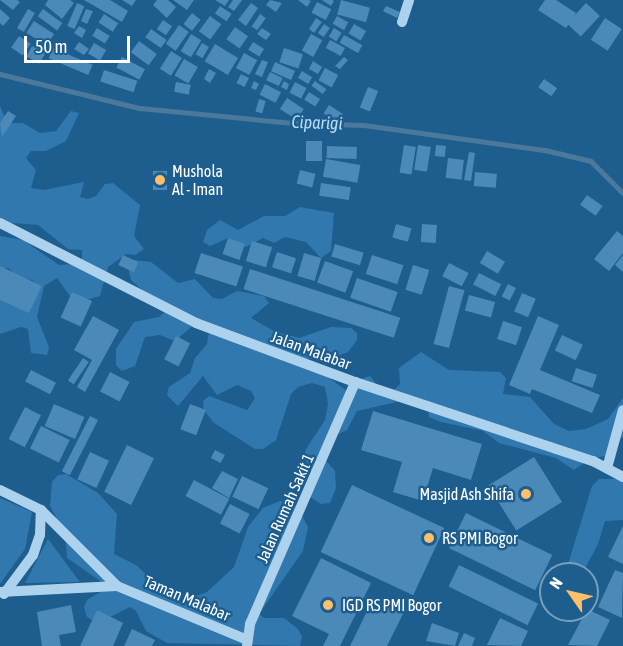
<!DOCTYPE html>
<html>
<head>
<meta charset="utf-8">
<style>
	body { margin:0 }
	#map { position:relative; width:623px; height:646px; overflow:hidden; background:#1d5e8f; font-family:"Asap Condensed",sans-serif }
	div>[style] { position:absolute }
	.green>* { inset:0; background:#3078ad }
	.stream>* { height:4.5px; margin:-2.25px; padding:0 2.25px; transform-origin:2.25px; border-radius:2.25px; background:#4c799b }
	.building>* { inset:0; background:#4a89b8; transform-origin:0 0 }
	.minor>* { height:10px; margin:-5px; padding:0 5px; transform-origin:5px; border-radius:5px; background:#acd2ed }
	.dots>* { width:16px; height:16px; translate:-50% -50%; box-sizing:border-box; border:3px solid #1d5e8f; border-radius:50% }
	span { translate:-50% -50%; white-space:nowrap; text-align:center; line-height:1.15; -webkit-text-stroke:5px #1d5e8f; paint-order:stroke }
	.poi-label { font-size:16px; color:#fff }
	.left { translate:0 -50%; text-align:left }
	.right { translate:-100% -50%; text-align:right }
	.street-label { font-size:16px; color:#fff }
	.water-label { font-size:18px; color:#b8dbf4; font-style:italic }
	.north { position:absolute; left:539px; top:562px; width:60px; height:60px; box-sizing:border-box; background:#1d5e8f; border:2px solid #779ebc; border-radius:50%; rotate:304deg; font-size:16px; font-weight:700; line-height:24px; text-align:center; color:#fff }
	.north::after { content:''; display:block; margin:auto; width:21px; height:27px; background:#fdbf6a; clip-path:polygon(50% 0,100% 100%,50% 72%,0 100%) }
	.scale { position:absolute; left:24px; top:36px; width:106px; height:27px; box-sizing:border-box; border:3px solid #fff; border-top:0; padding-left:8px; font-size:18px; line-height:21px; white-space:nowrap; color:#fff; -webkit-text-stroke:4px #1d5e8f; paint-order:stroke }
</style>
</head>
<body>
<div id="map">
	<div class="green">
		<div style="clip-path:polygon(0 106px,7px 123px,23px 123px,40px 133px,56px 131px,71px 111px,79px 113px,66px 141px,46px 151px,31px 151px,26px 158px,36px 170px,31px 188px,44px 190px,84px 182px,80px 197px,88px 199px,96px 196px,105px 184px,113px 183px,140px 205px,134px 236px,144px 249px,135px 255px,126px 254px,108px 267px,100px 296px,86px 300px,70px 296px,57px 278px,44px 286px,37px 317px,49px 347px,47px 355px,31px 353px,28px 329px,21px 327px,0 334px,0 299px,21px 306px,38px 289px,34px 281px,14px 274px,9px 268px,0 269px,0 236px,23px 240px,59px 265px,76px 264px,82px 258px,82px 250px,68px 249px,38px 225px,0 222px)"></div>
		<div style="clip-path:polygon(300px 207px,334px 213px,331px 251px,321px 258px,306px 242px,285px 237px,274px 243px,263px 238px,246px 247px,228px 238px,210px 246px,203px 242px,207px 230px,220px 220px,238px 230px,264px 216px,285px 216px)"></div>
		<div style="clip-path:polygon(134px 260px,151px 262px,178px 283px,195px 279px,213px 298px,222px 299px,237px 291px,264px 296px,269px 303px,251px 318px,274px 331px,299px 338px,331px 327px,351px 328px,357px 333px,357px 340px,348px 352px,333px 358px,302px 359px,350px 393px,361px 379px,370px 376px,380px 388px,394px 390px,400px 384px,399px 368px,421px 352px,449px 370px,500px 372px,506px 378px,503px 394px,530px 397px,554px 424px,569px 431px,586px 429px,608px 419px,623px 398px,623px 436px,607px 456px,591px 458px,574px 470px,556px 458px,499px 443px,483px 431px,441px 422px,429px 417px,428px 405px,401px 401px,357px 411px,347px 430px,333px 436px,323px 457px,335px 471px,336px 488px,330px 503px,321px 504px,309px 496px,311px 471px,304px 457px,306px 449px,325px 420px,328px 404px,325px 387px,312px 383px,298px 387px,291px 394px,276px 440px,263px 449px,255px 449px,214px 423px,204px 410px,203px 401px,209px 396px,247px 410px,255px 398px,251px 391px,237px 385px,217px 395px,203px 376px,178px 406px,167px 395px,169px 387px,190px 373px,195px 358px,207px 344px,209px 331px,196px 323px,175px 341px,160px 335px,145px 337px,135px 366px,122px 371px,116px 365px,116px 349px,134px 322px,159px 317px,166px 311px,131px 280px,127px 264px)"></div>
		<div style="clip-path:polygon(66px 474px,98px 493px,117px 514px,114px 554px,136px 565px,164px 591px,191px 598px,207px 592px,234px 567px,248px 527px,263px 508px,280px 501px,296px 505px,308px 527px,303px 551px,259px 614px,264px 618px,284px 618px,297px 628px,302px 636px,300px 646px,167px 643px,146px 631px,136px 611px,130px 607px,110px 617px,94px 621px,87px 617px,84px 607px,87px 600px,102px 591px,103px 583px,67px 558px,65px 534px,50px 506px,52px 482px,58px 475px)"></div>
		<div style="clip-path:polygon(599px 479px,623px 479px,623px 520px,605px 521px,598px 544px,582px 574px,565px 574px,592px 486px)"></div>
		<div style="clip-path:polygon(0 498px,32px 512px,25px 549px,0 584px)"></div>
		<div style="clip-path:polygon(48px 539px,80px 582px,25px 583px)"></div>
	</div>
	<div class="stream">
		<div style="left:0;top:74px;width:144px;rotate:13.7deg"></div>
		<div style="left:140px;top:108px;width:153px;rotate:5.6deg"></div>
		<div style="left:292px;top:123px;width:72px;rotate:1.6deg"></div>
		<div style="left:364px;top:125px;width:183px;rotate:7.9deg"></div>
		<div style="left:545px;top:150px;width:47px;rotate:13.4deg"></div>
		<div style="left:591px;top:161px;width:45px;rotate:45deg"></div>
	</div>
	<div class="building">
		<div style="clip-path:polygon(0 0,17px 0,20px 2px,13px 10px)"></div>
		<div style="clip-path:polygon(48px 0,70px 0,74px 3px,62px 19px,45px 5px)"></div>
		<div style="clip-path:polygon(84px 0,110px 0,128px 11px,122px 22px)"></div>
		<div style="clip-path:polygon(122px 0,136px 0,132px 6px)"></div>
		<div style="clip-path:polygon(157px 0,168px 0,176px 7px,167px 18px,153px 5px)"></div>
		<div style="clip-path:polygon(173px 0,194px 0,187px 10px)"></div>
		<div style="clip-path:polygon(215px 0,229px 0,225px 6px)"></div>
		<div style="clip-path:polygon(233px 0,242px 0,234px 11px,228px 7px)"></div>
		<div style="clip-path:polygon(270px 0,282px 3px,276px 12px,266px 5px)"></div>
		<div style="clip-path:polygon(298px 0,309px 0,311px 1px,307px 7px)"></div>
		<div style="clip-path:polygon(322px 0,332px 0,334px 1px,331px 6px)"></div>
		<div style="left:341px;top:0;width:30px;height:15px;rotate:15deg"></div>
		<div style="clip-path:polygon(545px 0,556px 0,576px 13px,566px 28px,538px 10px)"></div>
		<div style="left:317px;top:2px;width:16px;height:12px;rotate:27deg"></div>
		<div style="left:77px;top:3px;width:8px;height:25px;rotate:23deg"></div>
		<div style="clip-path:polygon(251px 3px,258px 8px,246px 26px,238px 20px)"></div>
		<div style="left:586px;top:3px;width:19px;height:28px;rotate:43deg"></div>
		<div style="left:220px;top:6px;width:14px;height:9px;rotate:34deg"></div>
		<div style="clip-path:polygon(386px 6px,400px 12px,397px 18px,383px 11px)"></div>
		<div style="clip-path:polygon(0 9px,10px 18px,3px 26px,0 23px)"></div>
		<div style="left:28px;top:9px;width:8px;height:22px;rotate:30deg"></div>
		<div style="left:43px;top:9px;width:24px;height:9px;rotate:36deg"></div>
		<div style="clip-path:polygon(86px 9px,93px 11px,87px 24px,81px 21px)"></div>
		<div style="left:192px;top:13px;width:11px;height:14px;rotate:38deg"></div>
		<div style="left:104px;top:14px;width:17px;height:10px;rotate:33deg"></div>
		<div style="left:260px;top:14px;width:7px;height:15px;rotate:34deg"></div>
		<div style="left:210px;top:16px;width:14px;height:19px;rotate:36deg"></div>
		<div style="left:337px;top:16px;width:13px;height:9px;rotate:29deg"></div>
		<div style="clip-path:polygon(316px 18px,322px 22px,314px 33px,309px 29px)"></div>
		<div style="left:605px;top:18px;width:20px;height:26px;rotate:33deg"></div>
		<div style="left:163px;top:20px;width:11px;height:11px;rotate:34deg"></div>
		<div style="left:34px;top:21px;width:24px;height:14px;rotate:33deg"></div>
		<div style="left:324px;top:24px;width:7px;height:11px;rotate:34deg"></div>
		<div style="left:354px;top:24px;width:14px;height:11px;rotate:30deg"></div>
		<div style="left:179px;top:25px;width:12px;height:23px;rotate:35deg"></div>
		<div style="clip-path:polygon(79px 26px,86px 30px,82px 38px,74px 33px)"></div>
		<div style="left:235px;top:27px;width:16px;height:15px;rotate:35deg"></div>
		<div style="left:97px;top:28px;width:15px;height:9px;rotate:32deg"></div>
		<div style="clip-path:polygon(262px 28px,271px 34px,266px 40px,257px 34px)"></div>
		<div style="left:334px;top:28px;width:9px;height:10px;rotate:32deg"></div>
		<div style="left:151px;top:29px;width:19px;height:10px;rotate:35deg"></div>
		<div style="left:191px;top:34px;width:12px;height:20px;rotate:31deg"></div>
		<div style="left:311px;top:34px;width:13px;height:19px;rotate:29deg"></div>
		<div style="left:344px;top:35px;width:21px;height:9px;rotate:29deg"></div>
		<div style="left:19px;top:36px;width:14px;height:14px;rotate:34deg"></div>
		<div style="left:330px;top:40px;width:17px;height:9px;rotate:28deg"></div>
		<div style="left:139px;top:41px;width:22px;height:14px;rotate:36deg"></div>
		<div style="clip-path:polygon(79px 42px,89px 49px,84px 55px,74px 49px)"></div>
		<div style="left:253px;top:42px;width:13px;height:9px;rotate:32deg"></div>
		<div style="left:94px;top:43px;width:14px;height:12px;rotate:30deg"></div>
		<div style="left:202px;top:43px;width:8px;height:13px;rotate:30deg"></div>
		<div style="left:215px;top:44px;width:27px;height:20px;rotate:31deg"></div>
		<div style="left:32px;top:46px;width:15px;height:12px;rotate:28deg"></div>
		<div style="left:53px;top:48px;width:43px;height:11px;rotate:23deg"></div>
		<div style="left:284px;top:48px;width:20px;height:15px;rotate:18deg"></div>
		<div style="left:171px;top:51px;width:13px;height:21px;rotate:32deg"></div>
		<div style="left:244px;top:53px;width:15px;height:17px;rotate:28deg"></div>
		<div style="left:122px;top:57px;width:26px;height:12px;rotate:28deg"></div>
		<div style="clip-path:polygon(344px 57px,348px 60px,340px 69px,335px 66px)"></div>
		<div style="left:184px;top:59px;width:16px;height:19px;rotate:30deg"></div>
		<div style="clip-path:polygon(262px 60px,268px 62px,262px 77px,255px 74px)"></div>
		<div style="clip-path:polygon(313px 61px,322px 67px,318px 74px,309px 69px)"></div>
		<div style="left:275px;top:62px;width:22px;height:10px;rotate:24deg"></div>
		<div style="left:325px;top:68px;width:15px;height:14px;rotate:28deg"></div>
		<div style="clip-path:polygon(209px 69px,216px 73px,210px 83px,204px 79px)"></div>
		<div style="left:104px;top:70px;width:35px;height:12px;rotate:18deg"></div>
		<div style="left:302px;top:71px;width:12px;height:8px;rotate:31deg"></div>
		<div style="left:270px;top:72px;width:14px;height:9px;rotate:25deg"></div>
		<div style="left:241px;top:74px;width:9px;height:10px;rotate:27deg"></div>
		<div style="left:544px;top:79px;width:16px;height:10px;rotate:35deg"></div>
		<div style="clip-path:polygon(254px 81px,259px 84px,256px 90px,251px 88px)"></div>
		<div style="clip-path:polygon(284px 81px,289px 84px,287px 90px,281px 87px)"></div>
		<div style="left:315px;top:81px;width:14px;height:6px;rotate:36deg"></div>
		<div style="left:176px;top:82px;width:15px;height:10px;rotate:11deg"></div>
		<div style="left:295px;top:82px;width:13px;height:12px;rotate:27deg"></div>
		<div style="left:265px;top:84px;width:18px;height:12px;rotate:27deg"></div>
		<div style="left:368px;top:87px;width:11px;height:22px;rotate:22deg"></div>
		<div style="left:309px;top:92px;width:13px;height:9px;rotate:32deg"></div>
		<div style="left:287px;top:98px;width:20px;height:13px;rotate:33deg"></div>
		<div style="left:259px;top:99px;width:7px;height:13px;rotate:16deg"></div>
		<div style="left:329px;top:105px;width:17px;height:10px;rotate:33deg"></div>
		<div style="clip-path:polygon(8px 111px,16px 116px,2px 137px,0 123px)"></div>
		<div style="left:306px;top:141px;width:16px;height:20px"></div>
		<div style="left:404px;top:145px;width:12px;height:28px;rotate:9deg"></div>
		<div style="left:418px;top:145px;width:13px;height:25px;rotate:9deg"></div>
		<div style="left:436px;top:145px;width:10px;height:11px;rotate:6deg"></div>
		<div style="left:327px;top:146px;width:30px;height:12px;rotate:2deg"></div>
		<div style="clip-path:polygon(469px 152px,475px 153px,471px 181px,464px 180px)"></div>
		<div style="left:448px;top:158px;width:16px;height:20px;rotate:7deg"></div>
		<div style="left:326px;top:159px;width:35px;height:18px;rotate:10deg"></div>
		<div style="left:300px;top:170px;width:16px;height:14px;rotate:14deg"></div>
		<div style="left:153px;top:171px;width:14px;height:19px"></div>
		<div style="left:475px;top:172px;width:22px;height:14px;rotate:5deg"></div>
		<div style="left:321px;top:183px;width:30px;height:13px;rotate:8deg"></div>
		<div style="left:587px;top:195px;width:19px;height:12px;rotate:35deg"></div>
		<div style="left:396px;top:224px;width:16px;height:14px;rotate:15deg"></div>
		<div style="left:422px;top:224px;width:15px;height:18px;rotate:4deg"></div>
		<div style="clip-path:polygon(617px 231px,623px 236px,623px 253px,609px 271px,594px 259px)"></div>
		<div style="left:228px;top:238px;width:18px;height:17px;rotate:19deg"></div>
		<div style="left:252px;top:241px;width:21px;height:21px;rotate:17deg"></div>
		<div style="left:335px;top:244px;width:30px;height:13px;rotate:17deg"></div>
		<div style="left:487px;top:251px;width:21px;height:14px;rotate:31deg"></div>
		<div style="left:277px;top:252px;width:20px;height:16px;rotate:18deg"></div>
		<div style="left:201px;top:253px;width:44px;height:21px;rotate:18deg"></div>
		<div style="left:304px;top:253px;width:18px;height:24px;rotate:16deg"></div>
		<div style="left:123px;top:255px;width:17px;height:11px;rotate:25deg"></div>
		<div style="left:372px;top:255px;width:33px;height:20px;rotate:18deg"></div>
		<div style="clip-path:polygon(623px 255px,623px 272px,615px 265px)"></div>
		<div style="left:325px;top:261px;width:30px;height:23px;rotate:20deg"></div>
		<div style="left:449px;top:263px;width:22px;height:15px;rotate:27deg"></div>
		<div style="left:413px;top:265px;width:17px;height:26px;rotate:17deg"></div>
		<div style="clip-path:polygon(0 266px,42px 286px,29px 313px,0 300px)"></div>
		<div style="left:250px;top:269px;width:158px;height:21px;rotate:18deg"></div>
		<div style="left:479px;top:273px;width:25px;height:13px;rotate:27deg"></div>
		<div style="left:357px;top:278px;width:43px;height:21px;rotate:19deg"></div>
		<div style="left:508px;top:284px;width:9px;height:14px;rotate:27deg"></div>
		<div style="left:449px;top:286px;width:16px;height:60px;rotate:15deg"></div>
		<div style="left:72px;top:292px;width:22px;height:28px;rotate:24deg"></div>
		<div style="left:522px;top:293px;width:15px;height:20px;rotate:23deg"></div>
		<div style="left:469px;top:295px;width:27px;height:16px;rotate:15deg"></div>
		<div style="clip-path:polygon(93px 316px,119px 330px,85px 392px,77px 387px,92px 360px,74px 350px)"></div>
		<div style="clip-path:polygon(538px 316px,559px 325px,540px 370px,600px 395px,592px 413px,532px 389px,530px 394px,509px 385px)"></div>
		<div style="left:503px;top:321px;width:20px;height:19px;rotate:18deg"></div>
		<div style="left:562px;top:335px;width:23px;height:17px;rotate:25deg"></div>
		<div style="left:176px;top:336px;width:16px;height:26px;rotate:27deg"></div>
		<div style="left:83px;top:358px;width:7px;height:27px;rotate:34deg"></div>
		<div style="left:576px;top:368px;width:22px;height:14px;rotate:18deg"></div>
		<div style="left:31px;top:370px;width:28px;height:13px;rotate:27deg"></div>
		<div style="left:110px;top:372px;width:22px;height:22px;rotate:27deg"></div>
		<div style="left:54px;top:404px;width:33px;height:24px;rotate:23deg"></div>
		<div style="left:190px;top:404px;width:17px;height:27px;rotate:21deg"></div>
		<div style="left:25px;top:407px;width:18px;height:36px;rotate:27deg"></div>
		<div style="clip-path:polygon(373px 411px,482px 444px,471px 480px,433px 468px,423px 501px,393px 492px,402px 462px,361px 450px)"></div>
		<div style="left:90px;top:416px;width:9px;height:62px;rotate:27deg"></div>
		<div style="left:41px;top:426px;width:32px;height:25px;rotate:26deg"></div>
		<div style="left:127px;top:445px;width:30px;height:52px;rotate:26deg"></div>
		<div style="left:215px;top:450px;width:11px;height:9px;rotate:27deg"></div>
		<div style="left:90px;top:452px;width:21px;height:30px;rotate:25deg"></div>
		<div style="left:534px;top:457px;width:53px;height:54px;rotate:58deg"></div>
		<div style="clip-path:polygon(222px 471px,238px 479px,229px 498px,212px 488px)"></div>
		<div style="left:242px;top:476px;width:29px;height:23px;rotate:25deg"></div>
		<div style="left:194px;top:480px;width:40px;height:18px;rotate:28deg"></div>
		<div style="left:352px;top:485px;width:102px;height:74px;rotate:25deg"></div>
		<div style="left:230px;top:504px;width:22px;height:22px;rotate:27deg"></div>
		<div style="left:466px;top:513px;width:96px;height:39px;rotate:26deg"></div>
		<div style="clip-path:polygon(623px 526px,623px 564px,608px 557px)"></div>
		<div style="clip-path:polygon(321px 558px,371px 583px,340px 646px,323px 646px,329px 634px,292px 616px)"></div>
		<div style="left:459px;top:565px;width:88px;height:24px;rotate:26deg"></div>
		<div style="clip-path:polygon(615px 570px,623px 573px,622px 618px,598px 607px)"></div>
		<div style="clip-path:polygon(373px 599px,403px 614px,387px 646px,350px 646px)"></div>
		<div style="clip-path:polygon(71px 605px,76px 632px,59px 635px,61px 646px,42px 646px,37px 612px)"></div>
		<div style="clip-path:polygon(587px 609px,610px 620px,597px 646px,568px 645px)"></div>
		<div style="clip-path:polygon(97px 610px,123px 623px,113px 646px,80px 646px)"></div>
		<div style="clip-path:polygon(500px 618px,528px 631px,521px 646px,487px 645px)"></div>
		<div style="clip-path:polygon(432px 623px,459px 633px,455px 646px,426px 641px)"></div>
		<div style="clip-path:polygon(132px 629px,155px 640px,152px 646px,124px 646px)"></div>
		<div style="clip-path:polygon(464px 633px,475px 638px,472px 646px,458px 646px)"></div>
	</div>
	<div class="minor">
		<div style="left:402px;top:22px;width:23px;rotate:-72deg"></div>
		<div style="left:0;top:223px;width:220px;rotate:27deg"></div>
		<div style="left:196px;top:323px;width:170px;rotate:20.4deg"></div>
		<div style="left:355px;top:382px;width:251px;rotate:18.4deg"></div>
		<div style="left:593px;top:461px;width:34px;rotate:28deg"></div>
		<div style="left:607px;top:468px;width:60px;rotate:-74.6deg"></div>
		<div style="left:0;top:490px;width:46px;rotate:26deg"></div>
		<div style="left:41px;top:510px;width:107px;rotate:45deg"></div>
		<div style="left:117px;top:586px;width:139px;rotate:22.5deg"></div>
		<div style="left:0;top:592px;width:117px;rotate:-2.9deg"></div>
		<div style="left:4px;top:594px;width:49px;rotate:-53.4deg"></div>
		<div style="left:33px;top:555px;width:21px;rotate:-71deg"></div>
		<div style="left:40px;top:535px;width:25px;rotate:-88deg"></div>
		<div style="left:247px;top:646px;width:22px;rotate:-82deg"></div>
		<div style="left:250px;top:624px;width:264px;rotate:-66.5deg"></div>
	</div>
	<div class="dots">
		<div style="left:160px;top:180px;background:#fdbf6a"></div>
		<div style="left:526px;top:494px;background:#fdbf6a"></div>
		<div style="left:429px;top:538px;background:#fdbf6a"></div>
		<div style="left:328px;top:605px;background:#fdbf6a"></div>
	</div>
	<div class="poi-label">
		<span class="left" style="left:172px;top:180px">Mushola<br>Al - Iman</span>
		<span class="right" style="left:514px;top:494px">Masjid Ash Shifa</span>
		<span class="left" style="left:442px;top:538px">RS PMI Bogor</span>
		<span class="left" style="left:342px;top:605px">IGD RS PMI Bogor</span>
	</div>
	<div class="street-label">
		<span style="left:311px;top:350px;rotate:20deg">Jalan Malabar</span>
		<span style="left:285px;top:508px;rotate:-66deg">Jalan Rumah Sakit 1</span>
		<span style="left:187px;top:598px;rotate:23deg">Taman Malabar</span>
	</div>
	<div class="water-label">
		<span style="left:317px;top:123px;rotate:2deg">Ciparigi</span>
	</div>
	<div class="north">N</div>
	<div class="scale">50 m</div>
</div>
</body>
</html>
